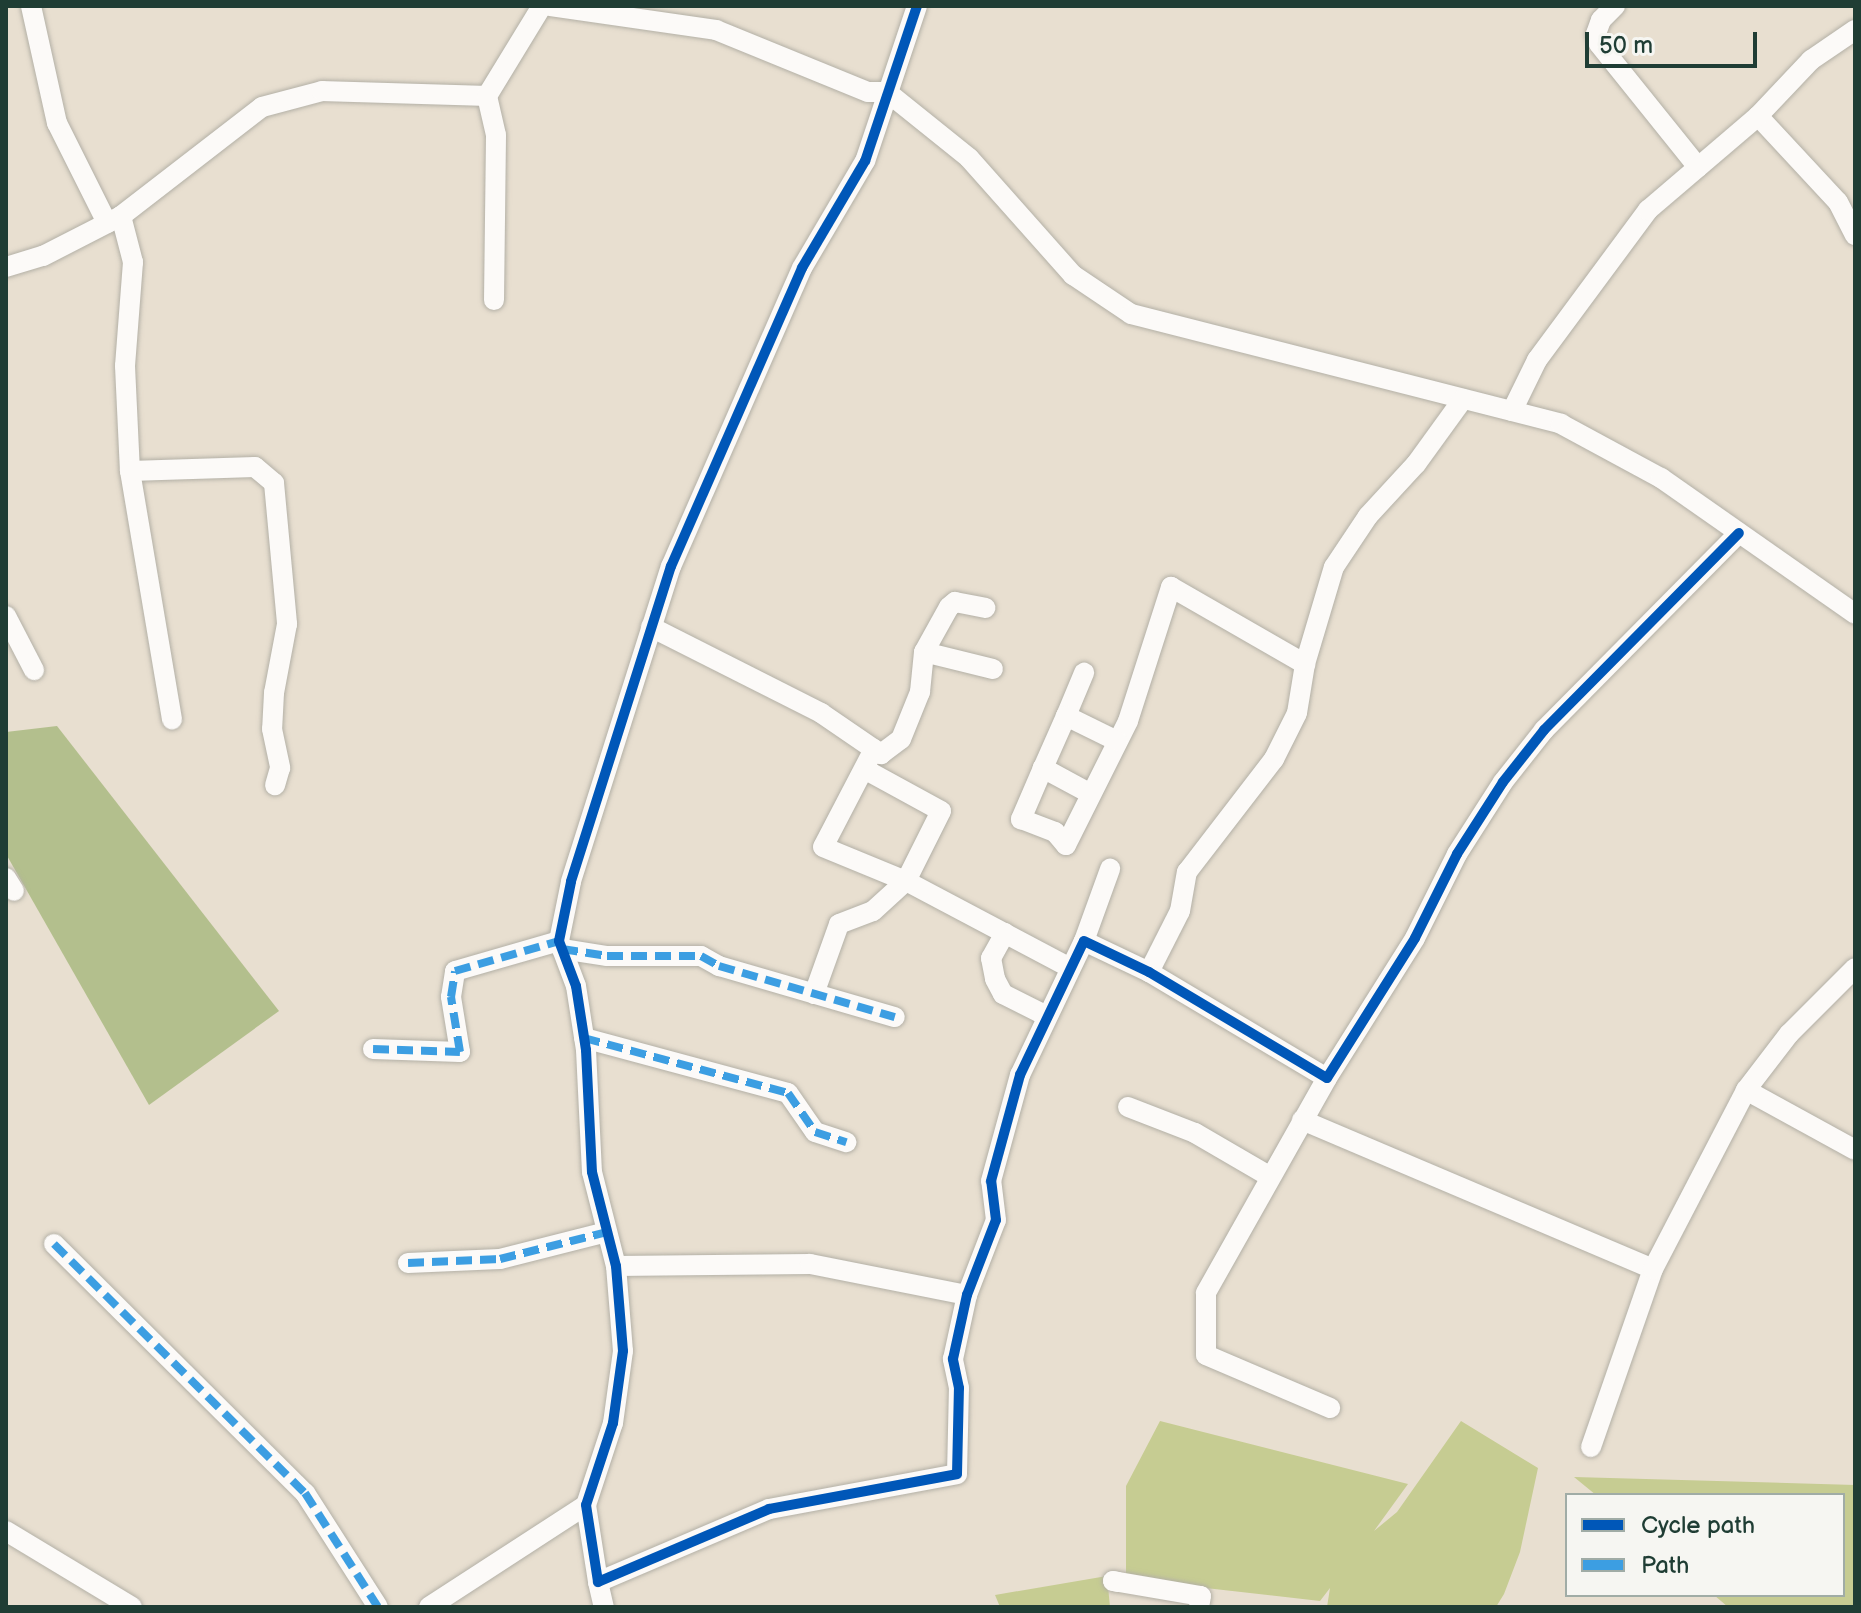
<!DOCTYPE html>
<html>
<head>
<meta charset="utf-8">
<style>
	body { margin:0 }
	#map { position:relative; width:1861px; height:1613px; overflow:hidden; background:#e8dfd0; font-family:"Balsamiq Sans",sans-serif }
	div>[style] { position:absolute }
	.green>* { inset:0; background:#c6cc92 }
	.forest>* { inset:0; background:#b3bf8d }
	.roads { filter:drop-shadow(0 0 2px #b3b0a6) drop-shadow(0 0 2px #b3b0a6) }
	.minor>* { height:20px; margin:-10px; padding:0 10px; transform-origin:10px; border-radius:10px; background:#fcfaf8 }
	.quiet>* { height:8px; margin-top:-4px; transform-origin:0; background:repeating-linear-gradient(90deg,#3c9ee2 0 16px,transparent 0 24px) }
	.cycleway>* { height:10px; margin:-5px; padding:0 5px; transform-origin:5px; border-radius:5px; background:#0057b8 }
	span { translate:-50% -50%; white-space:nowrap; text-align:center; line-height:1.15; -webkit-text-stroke:6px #f6f6f2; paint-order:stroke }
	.frame { position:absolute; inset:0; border:8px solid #1f3d34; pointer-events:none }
	.legend { position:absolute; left:1565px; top:1493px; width:280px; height:104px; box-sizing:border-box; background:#f6f6f2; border:2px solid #a0aca6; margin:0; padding:10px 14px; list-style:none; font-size:24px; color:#1f3d34 }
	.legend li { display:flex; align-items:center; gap:16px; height:40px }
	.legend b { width:40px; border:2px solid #a0aca6 }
	.scale { position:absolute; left:1585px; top:32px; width:172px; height:36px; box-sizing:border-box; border:4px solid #1f3d34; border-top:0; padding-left:10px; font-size:24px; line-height:28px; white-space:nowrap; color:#1f3d34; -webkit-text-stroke:6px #f6f6f2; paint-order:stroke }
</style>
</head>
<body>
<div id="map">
	<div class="green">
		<div style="clip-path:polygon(1160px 1421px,1408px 1484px,1374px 1531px,1397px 1512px,1461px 1421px,1538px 1468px,1520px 1552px,1504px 1594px,1496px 1607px,1327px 1607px,1330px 1588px,1320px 1601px,1126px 1579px,1126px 1486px)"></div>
		<div style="clip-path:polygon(1574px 1477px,1855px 1485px,1855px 1607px,1728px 1607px,1714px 1595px,1843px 1595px,1843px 1495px,1596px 1495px)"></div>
		<div style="clip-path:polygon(1107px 1576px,1110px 1607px,1000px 1607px,995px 1595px)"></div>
	</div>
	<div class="forest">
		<div style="clip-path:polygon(57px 726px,279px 1011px,149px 1105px,6px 854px,6px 732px)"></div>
	</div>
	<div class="roads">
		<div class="minor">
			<div style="left:31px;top:6px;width:120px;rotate:77.5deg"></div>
			<div style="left:57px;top:123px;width:112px;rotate:63.4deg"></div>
			<div style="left:550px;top:6px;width:168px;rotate:8.2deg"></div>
			<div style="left:716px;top:30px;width:164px;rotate:22.2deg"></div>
			<div style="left:868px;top:92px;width:19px"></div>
			<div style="left:887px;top:92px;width:105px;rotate:38.8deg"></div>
			<div style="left:969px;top:158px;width:157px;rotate:48.4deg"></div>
			<div style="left:1073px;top:275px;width:70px;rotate:33.9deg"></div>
			<div style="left:1131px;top:314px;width:444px;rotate:14.3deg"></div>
			<div style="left:1561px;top:424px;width:114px;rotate:28.4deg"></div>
			<div style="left:1661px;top:478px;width:237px;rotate:35deg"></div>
			<div style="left:917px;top:6px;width:163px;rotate:108.5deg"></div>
			<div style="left:865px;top:161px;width:124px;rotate:120.5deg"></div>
			<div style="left:802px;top:268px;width:326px;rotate:113.7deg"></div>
			<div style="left:671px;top:566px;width:331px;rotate:107.6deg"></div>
			<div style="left:571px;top:882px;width:60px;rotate:101.5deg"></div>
			<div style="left:559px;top:941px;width:48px;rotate:69.3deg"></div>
			<div style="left:576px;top:986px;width:65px;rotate:81.1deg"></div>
			<div style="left:586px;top:1050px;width:122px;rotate:87.2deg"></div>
			<div style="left:592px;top:1172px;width:97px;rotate:75.7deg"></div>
			<div style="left:616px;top:1266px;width:85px;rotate:85.3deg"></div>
			<div style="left:623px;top:1351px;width:73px;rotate:97.9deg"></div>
			<div style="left:613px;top:1423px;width:86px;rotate:108.2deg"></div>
			<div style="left:586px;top:1505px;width:78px;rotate:81.1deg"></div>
			<div style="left:598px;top:1582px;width:186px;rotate:-23.1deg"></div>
			<div style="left:769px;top:1509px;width:191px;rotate:-10.5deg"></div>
			<div style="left:957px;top:1474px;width:86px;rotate:-88.7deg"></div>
			<div style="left:959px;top:1388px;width:30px;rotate:-102deg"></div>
			<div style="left:953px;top:1359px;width:66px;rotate:-77.7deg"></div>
			<div style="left:967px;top:1295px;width:80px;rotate:-68.9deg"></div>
			<div style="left:996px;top:1220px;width:39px;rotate:-97deg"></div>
			<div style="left:991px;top:1181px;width:110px;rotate:-74.7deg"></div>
			<div style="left:1020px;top:1075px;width:148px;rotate:-64.5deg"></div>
			<div style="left:1084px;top:941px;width:72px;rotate:25.5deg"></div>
			<div style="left:1149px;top:972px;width:207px;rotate:30.8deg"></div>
			<div style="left:1327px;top:1078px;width:165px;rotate:-57.8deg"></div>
			<div style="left:1415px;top:938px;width:94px;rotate:-63.4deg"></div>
			<div style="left:1457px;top:854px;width:85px;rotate:-57.4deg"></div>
			<div style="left:1503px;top:782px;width:66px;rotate:-51.7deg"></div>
			<div style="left:1544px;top:730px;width:277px;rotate:-45.3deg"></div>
			<div style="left:1615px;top:6px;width:20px;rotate:135deg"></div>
			<div style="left:1601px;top:20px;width:15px;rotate:110deg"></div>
			<div style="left:1596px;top:34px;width:10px;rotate:73deg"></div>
			<div style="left:1599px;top:44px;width:158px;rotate:51.2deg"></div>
			<div style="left:1758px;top:116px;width:117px;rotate:47.1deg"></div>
			<div style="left:1838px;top:202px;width:37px;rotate:63deg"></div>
			<div style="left:121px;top:216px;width:48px;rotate:75.4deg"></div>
			<div style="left:133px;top:262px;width:104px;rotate:94.4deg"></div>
			<div style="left:125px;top:366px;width:105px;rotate:87.3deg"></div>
			<div style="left:130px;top:471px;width:252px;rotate:80.4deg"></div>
			<div style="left:6px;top:267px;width:39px;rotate:-17deg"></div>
			<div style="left:43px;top:256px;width:88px;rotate:-27.1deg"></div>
			<div style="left:121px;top:216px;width:178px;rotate:-37.7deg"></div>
			<div style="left:262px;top:107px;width:62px;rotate:-14.9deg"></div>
			<div style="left:322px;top:91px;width:165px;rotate:1.7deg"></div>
			<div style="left:494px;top:300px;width:165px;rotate:-89.3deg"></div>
			<div style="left:496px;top:135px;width:40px;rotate:-103deg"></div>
			<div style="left:487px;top:96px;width:105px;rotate:-58.6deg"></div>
			<div style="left:1512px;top:411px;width:57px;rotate:-63.9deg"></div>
			<div style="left:1537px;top:360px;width:187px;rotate:-53.5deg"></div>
			<div style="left:1648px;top:210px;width:145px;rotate:-40.5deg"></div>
			<div style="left:1758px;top:116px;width:77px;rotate:-46.6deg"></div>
			<div style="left:1811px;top:60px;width:53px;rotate:-34.3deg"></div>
			<div style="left:130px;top:471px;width:125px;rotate:-1.8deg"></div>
			<div style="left:255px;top:467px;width:25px;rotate:40deg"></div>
			<div style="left:274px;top:483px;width:142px;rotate:84.7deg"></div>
			<div style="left:287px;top:624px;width:70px;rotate:100.7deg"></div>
			<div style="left:274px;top:693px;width:36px;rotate:93deg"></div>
			<div style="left:272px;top:729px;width:40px;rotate:78deg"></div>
			<div style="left:280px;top:768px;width:18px;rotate:106deg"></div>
			<div style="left:6px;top:616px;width:61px;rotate:62.6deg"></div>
			<div style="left:651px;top:627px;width:191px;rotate:26.8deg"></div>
			<div style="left:821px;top:713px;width:73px;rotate:34.3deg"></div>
			<div style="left:881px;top:754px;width:25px;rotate:-37deg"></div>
			<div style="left:901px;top:739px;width:51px;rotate:-68deg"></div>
			<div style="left:920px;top:692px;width:40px;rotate:-84.3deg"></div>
			<div style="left:924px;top:652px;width:51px;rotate:-60.9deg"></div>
			<div style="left:949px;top:607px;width:8px;rotate:-40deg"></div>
			<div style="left:955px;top:602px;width:31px;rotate:11deg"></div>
			<div style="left:924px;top:652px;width:71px;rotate:13.8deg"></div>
			<div style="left:1066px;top:716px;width:47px;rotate:-67.3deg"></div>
			<div style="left:874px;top:749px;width:110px;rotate:117.5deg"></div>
			<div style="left:823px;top:847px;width:90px;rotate:22.3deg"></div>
			<div style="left:906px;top:881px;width:186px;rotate:27.9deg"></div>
			<div style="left:1043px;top:768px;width:56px;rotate:113.3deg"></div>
			<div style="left:1021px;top:819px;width:36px;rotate:21deg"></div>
			<div style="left:1055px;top:832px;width:17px;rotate:50deg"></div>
			<div style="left:1066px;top:845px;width:139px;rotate:-63.4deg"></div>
			<div style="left:1128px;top:721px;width:141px;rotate:-72.2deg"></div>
			<div style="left:1171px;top:587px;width:155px;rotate:29.9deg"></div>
			<div style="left:1091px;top:794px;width:55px;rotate:-151.6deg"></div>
			<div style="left:1043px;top:768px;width:57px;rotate:-66.1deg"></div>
			<div style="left:1066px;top:716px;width:57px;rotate:26.1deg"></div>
			<div style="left:6px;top:878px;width:15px;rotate:58deg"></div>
			<div style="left:1005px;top:933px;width:29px;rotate:119deg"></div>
			<div style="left:991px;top:958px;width:21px;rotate:79deg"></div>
			<div style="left:995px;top:979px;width:17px;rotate:62deg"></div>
			<div style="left:1003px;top:994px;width:49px;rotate:26.6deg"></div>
			<div style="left:1084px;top:941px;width:77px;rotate:-70.1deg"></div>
			<div style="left:562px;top:949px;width:46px;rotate:8.8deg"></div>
			<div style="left:607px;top:956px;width:94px"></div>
			<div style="left:701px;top:956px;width:21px;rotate:29deg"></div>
			<div style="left:719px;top:966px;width:183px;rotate:16.2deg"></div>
			<div style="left:1149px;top:972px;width:68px;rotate:-63.1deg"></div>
			<div style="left:1180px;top:911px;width:40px;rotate:-80deg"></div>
			<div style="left:1187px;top:872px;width:143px;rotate:-52.4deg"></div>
			<div style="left:1274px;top:759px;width:51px;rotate:-63.4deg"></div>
			<div style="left:1297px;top:713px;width:50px;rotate:-80.7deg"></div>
			<div style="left:1305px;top:664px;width:101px;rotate:-73.4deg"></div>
			<div style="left:1334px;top:567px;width:61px;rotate:-56.3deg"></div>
			<div style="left:1368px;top:516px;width:71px;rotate:-47.3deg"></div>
			<div style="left:1416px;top:464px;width:80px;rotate:-54.1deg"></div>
			<div style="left:814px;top:994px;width:74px;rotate:-70.3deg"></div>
			<div style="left:839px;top:924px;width:36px;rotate:-21deg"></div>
			<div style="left:873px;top:911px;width:45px;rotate:-42.3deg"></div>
			<div style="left:906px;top:881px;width:78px;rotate:-63.4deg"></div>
			<div style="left:941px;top:811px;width:85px;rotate:-151.3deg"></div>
			<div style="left:584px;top:1038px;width:211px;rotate:15.1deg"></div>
			<div style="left:788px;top:1093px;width:47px;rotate:55.3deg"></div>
			<div style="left:815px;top:1132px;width:33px;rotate:18deg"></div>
			<div style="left:373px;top:1049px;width:87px;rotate:2deg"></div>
			<div style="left:460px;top:1052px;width:56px;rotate:-99.3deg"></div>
			<div style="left:451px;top:997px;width:26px;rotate:-81deg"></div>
			<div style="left:455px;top:971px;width:108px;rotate:-16.1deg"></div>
			<div style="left:1327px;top:1078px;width:247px;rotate:119.4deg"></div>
			<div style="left:1206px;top:1293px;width:62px;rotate:90deg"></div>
			<div style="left:1206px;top:1355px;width:135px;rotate:23.1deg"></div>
			<div style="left:1746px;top:1090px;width:124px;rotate:28.8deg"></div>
			<div style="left:1128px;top:1107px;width:72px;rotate:21.2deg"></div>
			<div style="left:1195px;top:1133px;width:86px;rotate:30.2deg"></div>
			<div style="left:1302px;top:1120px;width:381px;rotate:23deg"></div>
			<div style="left:54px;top:1244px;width:354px;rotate:44.8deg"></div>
			<div style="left:305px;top:1493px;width:135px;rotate:57.4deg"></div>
			<div style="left:408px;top:1263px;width:92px;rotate:-2.5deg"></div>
			<div style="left:500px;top:1259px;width:110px;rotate:-14.2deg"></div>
			<div style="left:616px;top:1266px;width:194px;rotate:-0.6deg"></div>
			<div style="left:810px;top:1264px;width:160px;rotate:11.2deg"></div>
			<div style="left:1591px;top:1447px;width:188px;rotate:-70.8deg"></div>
			<div style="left:1653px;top:1269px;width:202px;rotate:-62.5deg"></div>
			<div style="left:1746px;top:1090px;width:71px;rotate:-52.5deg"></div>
			<div style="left:1789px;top:1034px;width:93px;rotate:-45deg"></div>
			<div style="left:6px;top:1531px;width:147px;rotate:31.1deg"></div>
			<div style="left:598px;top:1582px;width:26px;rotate:77deg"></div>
			<div style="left:1118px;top:1582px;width:5px;rotate:-169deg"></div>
			<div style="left:1113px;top:1581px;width:89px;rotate:9.7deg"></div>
			<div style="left:1201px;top:1596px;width:11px;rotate:100deg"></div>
			<div style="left:429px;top:1607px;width:187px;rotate:-33deg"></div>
		</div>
	</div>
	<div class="quiet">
		<div style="left:562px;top:949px;width:46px;rotate:8.8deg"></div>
		<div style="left:607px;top:956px;width:94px"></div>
		<div style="left:701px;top:956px;width:21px;rotate:29deg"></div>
		<div style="left:719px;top:966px;width:183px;rotate:16.2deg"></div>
		<div style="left:584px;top:1038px;width:211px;rotate:15.1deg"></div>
		<div style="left:788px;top:1093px;width:47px;rotate:55.3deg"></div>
		<div style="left:815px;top:1132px;width:33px;rotate:18deg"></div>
		<div style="left:373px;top:1049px;width:87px;rotate:2deg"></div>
		<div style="left:460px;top:1052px;width:56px;rotate:-99.3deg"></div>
		<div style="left:451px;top:997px;width:26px;rotate:-81deg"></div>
		<div style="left:455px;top:971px;width:108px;rotate:-16.1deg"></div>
		<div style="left:54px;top:1244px;width:354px;rotate:44.8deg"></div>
		<div style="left:305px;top:1493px;width:135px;rotate:57.4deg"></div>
		<div style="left:408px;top:1263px;width:92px;rotate:-2.5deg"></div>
		<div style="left:500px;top:1259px;width:110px;rotate:-14.2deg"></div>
	</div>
	<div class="cycleway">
		<div style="left:917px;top:6px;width:163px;rotate:108.5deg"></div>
		<div style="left:865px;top:161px;width:124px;rotate:120.5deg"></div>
		<div style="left:802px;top:268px;width:326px;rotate:113.7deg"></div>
		<div style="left:671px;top:566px;width:331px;rotate:107.6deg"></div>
		<div style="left:571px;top:882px;width:60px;rotate:101.5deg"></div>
		<div style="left:559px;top:941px;width:48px;rotate:69.3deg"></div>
		<div style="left:576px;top:986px;width:65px;rotate:81.1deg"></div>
		<div style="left:586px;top:1050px;width:122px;rotate:87.2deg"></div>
		<div style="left:592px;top:1172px;width:97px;rotate:75.7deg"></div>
		<div style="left:616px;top:1266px;width:85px;rotate:85.3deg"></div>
		<div style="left:623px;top:1351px;width:73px;rotate:97.9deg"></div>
		<div style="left:613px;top:1423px;width:86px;rotate:108.2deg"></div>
		<div style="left:586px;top:1505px;width:78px;rotate:81.1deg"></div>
		<div style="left:598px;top:1582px;width:186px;rotate:-23.1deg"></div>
		<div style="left:769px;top:1509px;width:191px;rotate:-10.5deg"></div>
		<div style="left:957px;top:1474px;width:86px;rotate:-88.7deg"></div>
		<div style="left:959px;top:1388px;width:30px;rotate:-102deg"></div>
		<div style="left:953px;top:1359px;width:66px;rotate:-77.7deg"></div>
		<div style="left:967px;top:1295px;width:80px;rotate:-68.9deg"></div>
		<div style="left:996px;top:1220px;width:39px;rotate:-97deg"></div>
		<div style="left:991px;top:1181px;width:110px;rotate:-74.7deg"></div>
		<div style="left:1020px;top:1075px;width:148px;rotate:-64.5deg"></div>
		<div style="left:1084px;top:941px;width:72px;rotate:25.5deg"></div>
		<div style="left:1149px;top:972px;width:207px;rotate:30.8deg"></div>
		<div style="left:1327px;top:1078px;width:165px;rotate:-57.8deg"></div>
		<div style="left:1415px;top:938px;width:94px;rotate:-63.4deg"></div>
		<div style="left:1457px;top:854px;width:85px;rotate:-57.4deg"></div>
		<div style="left:1503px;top:782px;width:66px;rotate:-51.7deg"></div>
		<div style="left:1544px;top:730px;width:277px;rotate:-45.3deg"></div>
	</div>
	<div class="frame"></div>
	<ul class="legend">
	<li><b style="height:10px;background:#0057b8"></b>Cycle path</li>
	<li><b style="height:10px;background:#3c9ee2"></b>Path</li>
	</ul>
	<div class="scale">50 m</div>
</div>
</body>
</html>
